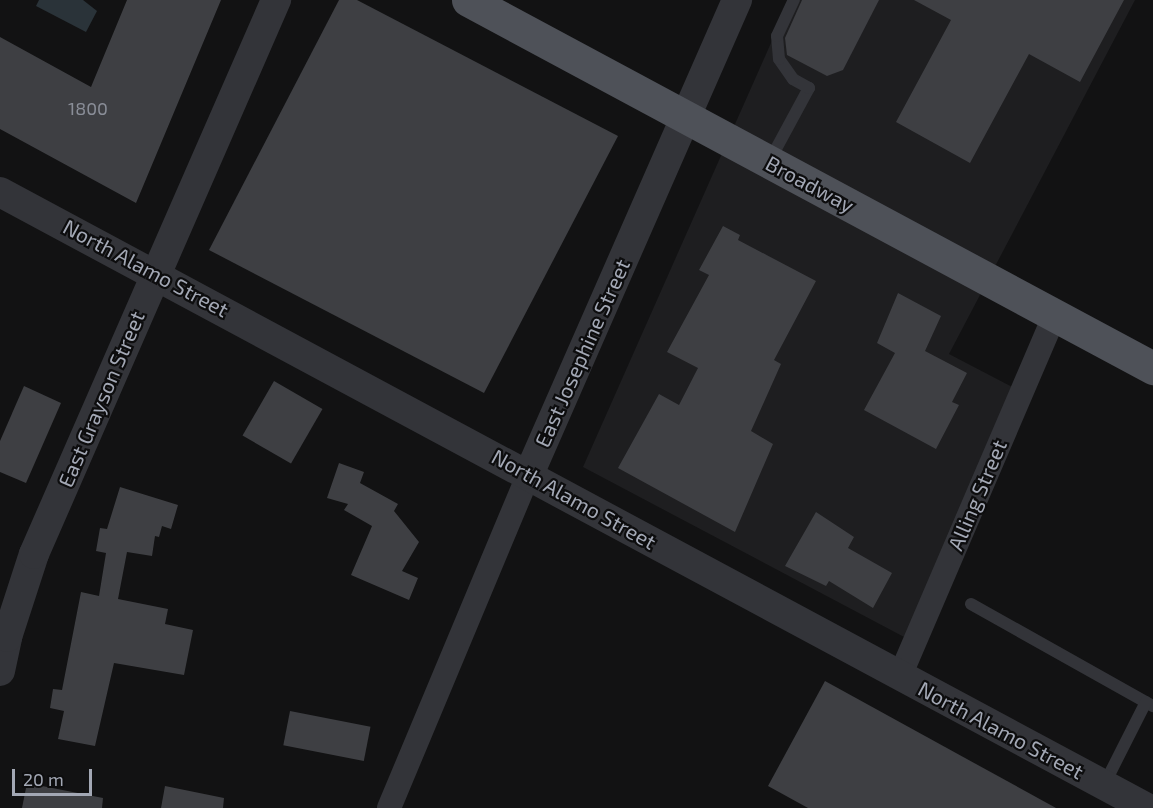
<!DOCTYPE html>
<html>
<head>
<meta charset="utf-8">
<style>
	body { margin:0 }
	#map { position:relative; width:1153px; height:808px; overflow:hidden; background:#121213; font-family:"Exo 2",sans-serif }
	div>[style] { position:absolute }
	.built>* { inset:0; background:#1e1e20 }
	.water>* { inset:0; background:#2a3339 }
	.building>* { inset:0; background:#3e3f43; transform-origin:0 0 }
	.service>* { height:12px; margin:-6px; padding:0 6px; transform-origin:6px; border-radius:6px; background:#333439 }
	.minor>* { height:24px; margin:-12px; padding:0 12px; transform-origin:12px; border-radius:12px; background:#333439 }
	.tertiary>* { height:30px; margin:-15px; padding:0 15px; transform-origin:15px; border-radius:15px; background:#333439 }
	.primary>* { height:33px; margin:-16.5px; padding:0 16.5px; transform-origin:16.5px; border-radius:16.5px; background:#4e5158 }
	span { translate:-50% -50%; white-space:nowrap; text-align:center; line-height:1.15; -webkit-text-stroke:4.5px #0d0d0e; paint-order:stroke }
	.number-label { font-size:18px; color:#8a8e98 }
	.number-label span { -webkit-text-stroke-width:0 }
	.street-label { font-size:21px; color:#a3a8b5 }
	.scale { position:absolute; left:12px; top:769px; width:80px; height:27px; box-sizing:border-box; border:3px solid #a3a8b5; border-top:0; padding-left:8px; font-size:18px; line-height:21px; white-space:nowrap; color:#a3a8b5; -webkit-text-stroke:4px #0d0d0e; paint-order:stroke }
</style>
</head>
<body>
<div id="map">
	<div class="built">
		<div style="clip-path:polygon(790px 0,1135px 0,949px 354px,1018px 390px,906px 638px,583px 467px)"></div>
	</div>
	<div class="water">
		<div style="clip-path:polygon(39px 0,83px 0,97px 11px,86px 32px,36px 6px)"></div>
	</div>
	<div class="building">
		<div style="clip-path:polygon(127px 0,221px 0,136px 203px,0 129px,0 37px,91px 87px)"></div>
		<div style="clip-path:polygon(339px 0,357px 0,618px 136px,484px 393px,209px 250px)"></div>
		<div style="clip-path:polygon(802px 0,879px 0,843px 70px,827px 76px,787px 55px,785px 38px)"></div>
		<div style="clip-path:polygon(914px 0,1124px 0,1080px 82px,1029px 54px,970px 163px,896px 122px,951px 20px)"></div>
		<div style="clip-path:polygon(723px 226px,740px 235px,738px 240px,816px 281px,774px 360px,781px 364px,751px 431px,773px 444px,735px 532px,618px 468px,659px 394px,679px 405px,698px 368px,667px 352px,709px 275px,699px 270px)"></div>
		<div style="clip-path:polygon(898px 293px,941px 316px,925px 351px,967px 373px,952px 402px,959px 405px,936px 449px,864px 410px,895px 353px,877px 343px)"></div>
		<div style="left:274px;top:381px;width:56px;height:63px;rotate:30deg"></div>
		<div style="clip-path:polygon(24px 386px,61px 403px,26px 483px,0 472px,0 441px)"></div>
		<div style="clip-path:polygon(339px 463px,364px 472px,360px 483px,398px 504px,394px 511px,419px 542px,402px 571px,418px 578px,409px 600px,351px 575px,372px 526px,344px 510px,348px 504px,327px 498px)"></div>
		<div style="clip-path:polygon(120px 487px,178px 505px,171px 529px,162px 526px,159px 537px,155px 536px,152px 556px,127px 552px,118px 599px,168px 609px,165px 624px,193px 630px,184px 675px,114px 663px,95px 746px,58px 739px,64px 711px,50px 708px,53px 689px,62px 690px,81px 592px,99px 596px,106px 553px,96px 551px,100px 528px,107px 529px)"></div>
		<div style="clip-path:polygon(816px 512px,854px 537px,848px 548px,892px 573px,873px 608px,829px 581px,826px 586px,785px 566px)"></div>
		<div style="clip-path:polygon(825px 681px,1056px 808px,808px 808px,768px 786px)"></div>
		<div style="left:290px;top:711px;width:82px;height:35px;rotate:11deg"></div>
		<div style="clip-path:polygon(27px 783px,103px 798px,102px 808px,22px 808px)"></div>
		<div style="clip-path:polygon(165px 786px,224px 798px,223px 808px,161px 808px)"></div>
	</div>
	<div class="service">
		<div style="left:770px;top:160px;width:82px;rotate:-61.6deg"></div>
		<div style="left:809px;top:88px;width:18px;rotate:-151deg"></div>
		<div style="left:793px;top:79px;width:24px;rotate:-125deg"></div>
		<div style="left:779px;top:59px;width:23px;rotate:-95deg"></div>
		<div style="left:777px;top:36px;width:40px;rotate:-65deg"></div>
		<div style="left:971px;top:604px;width:209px;rotate:29.3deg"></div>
		<div style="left:1104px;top:785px;width:93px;rotate:-63.2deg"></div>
	</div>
	<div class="minor">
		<div style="left:900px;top:676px;width:393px;rotate:-66.8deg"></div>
		<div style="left:389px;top:808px;width:362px;rotate:-67.3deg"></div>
	</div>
	<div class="tertiary">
		<div style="left:0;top:192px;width:1302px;rotate:28.24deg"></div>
		<div style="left:529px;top:474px;width:518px;rotate:-66.31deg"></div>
		<div style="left:0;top:671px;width:35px;rotate:-78deg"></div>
		<div style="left:7px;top:637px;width:87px;rotate:-72deg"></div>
		<div style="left:34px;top:554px;width:605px;rotate:-66.4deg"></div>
	</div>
	<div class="primary">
		<div style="left:468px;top:0;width:778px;rotate:28.25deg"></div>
	</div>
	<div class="number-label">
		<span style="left:88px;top:108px">1800</span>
	</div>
	<div class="street-label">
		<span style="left:810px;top:184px;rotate:28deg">Broadway</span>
		<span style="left:146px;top:268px;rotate:28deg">North Alamo Street</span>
		<span style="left:582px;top:353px;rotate:-66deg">East Josephine Street</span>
		<span style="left:101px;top:399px;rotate:-67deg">East Grayson Street</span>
		<span style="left:977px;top:495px;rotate:-67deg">Alling Street</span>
		<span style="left:574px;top:499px;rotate:29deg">North Alamo Street</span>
		<span style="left:1001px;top:730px;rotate:28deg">North Alamo Street</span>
	</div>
	<div class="scale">20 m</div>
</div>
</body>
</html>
